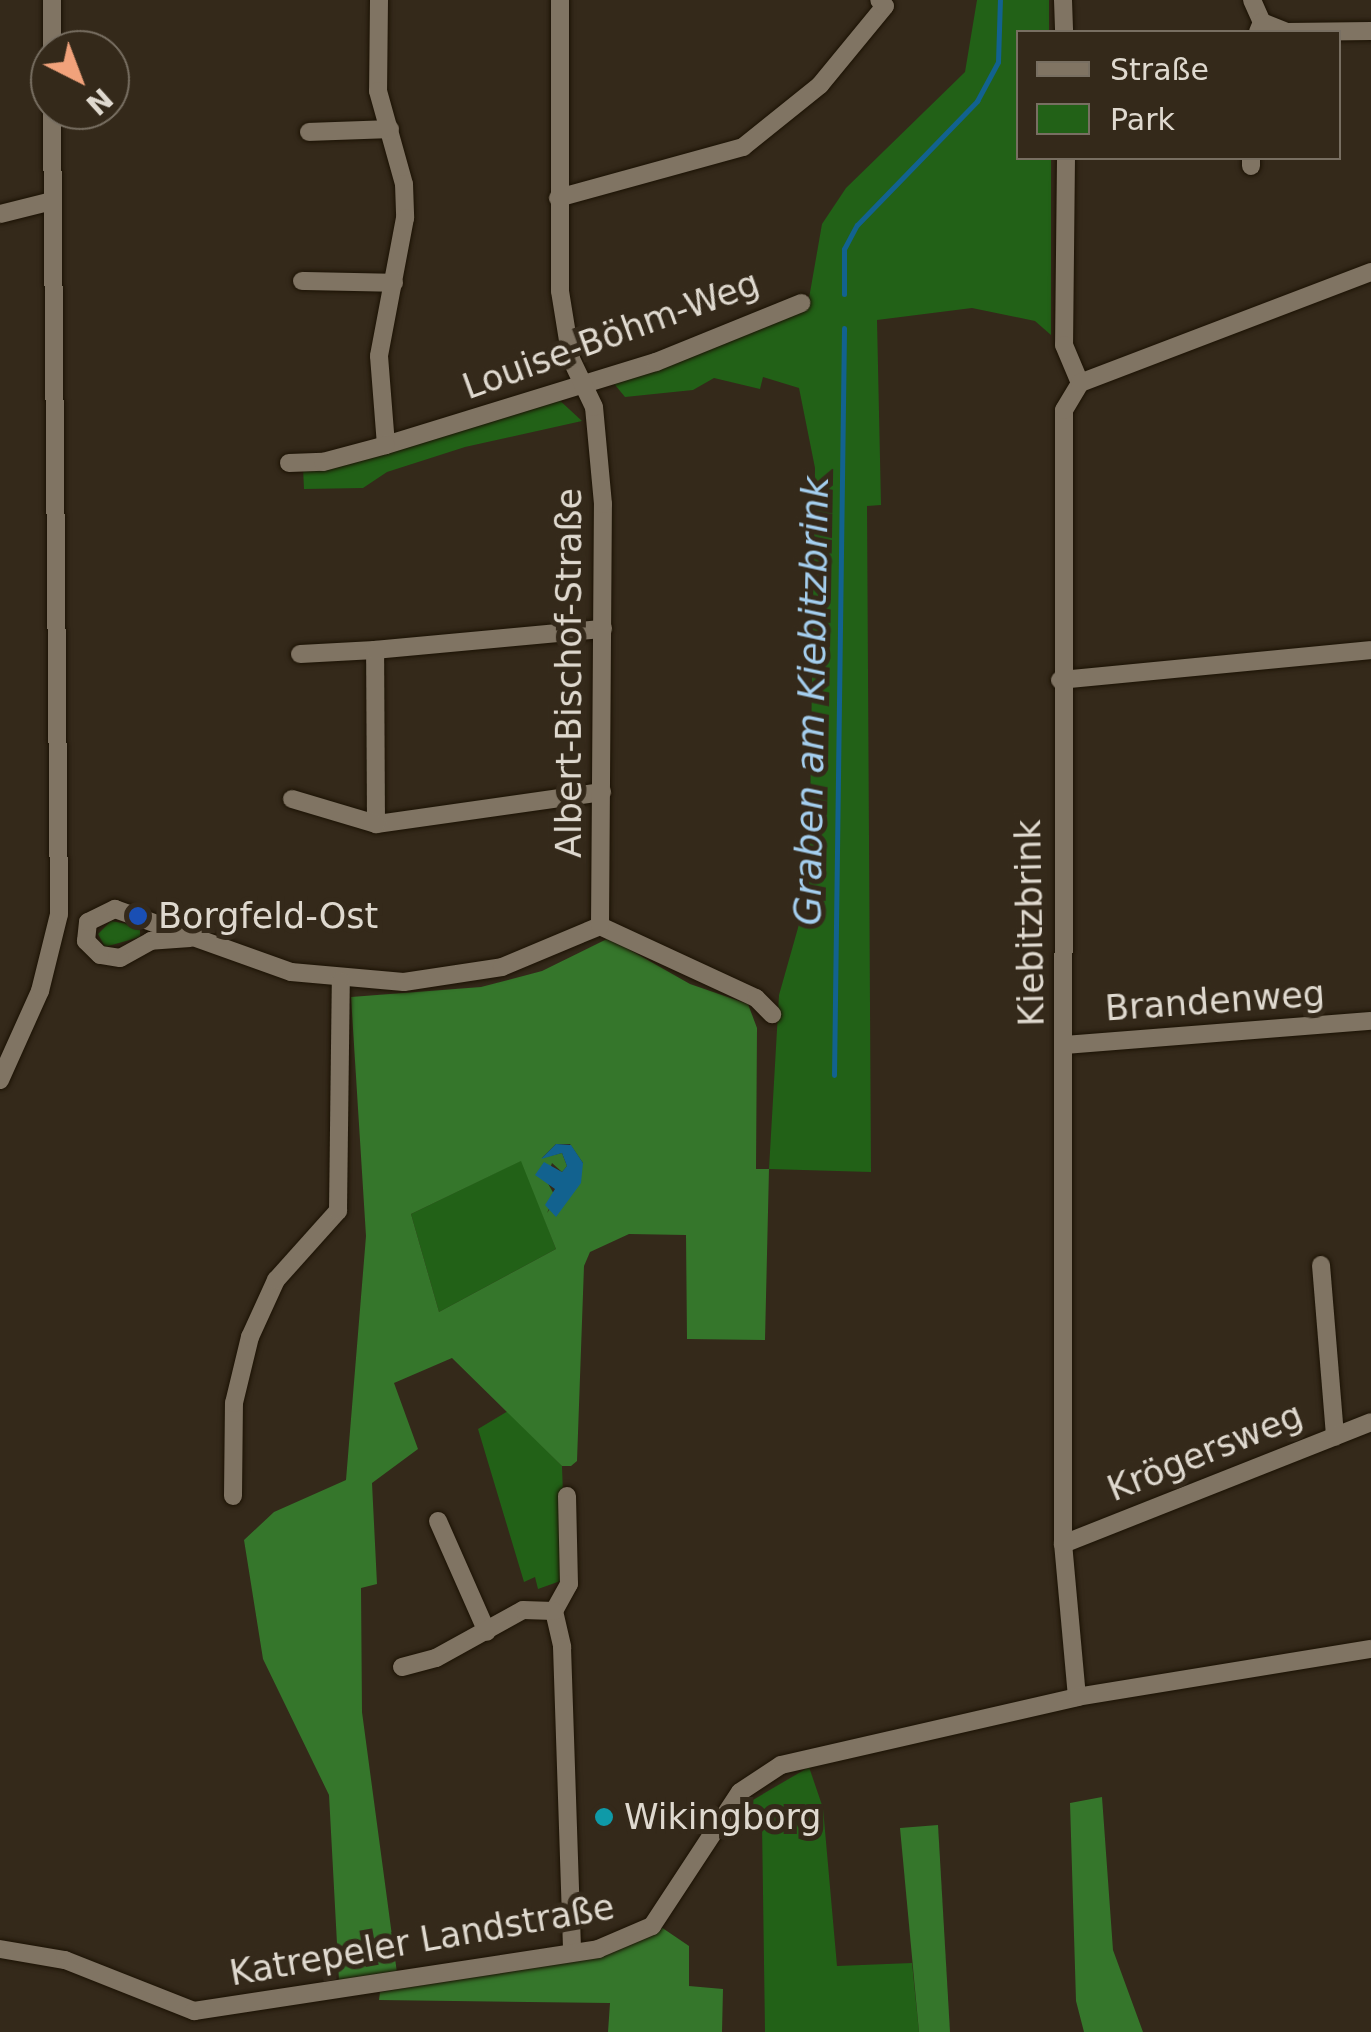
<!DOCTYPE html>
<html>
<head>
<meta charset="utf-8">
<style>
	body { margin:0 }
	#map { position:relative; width:1371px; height:2032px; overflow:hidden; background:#34291a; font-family:"DejaVu Sans",sans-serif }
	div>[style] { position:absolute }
	.green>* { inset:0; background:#226117 }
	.forest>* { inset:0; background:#35762b }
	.water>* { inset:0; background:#12628f }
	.stream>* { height:5px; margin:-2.5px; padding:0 2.5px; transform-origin:2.5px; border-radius:2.5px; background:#12628f }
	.roads { filter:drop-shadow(0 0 2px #1b1204) drop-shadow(0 0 2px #1b1204) }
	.minor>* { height:18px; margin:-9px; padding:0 9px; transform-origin:9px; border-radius:9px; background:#807463 }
	.dots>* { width:28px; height:28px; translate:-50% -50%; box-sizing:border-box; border:5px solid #34291a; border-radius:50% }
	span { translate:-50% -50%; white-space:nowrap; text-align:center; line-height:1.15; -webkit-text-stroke:10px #34291a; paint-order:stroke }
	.street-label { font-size:35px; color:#dfd9cf }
	.poi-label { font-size:35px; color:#dfd9cf }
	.left { translate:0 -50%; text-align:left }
	.water-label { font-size:38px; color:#a4ceee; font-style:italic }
	.legend { position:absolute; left:1016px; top:30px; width:325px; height:130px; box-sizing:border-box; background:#34291a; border:2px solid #786f62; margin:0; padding:12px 18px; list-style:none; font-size:30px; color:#dfd9cf }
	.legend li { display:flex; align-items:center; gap:20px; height:50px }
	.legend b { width:50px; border:2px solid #786f62 }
	.north { position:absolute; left:30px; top:30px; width:100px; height:100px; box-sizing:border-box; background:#34291a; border:2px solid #786f62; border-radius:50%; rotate:138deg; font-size:28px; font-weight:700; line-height:40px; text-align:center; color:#dfd9cf }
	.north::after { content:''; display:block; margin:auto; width:35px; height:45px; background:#f1a27b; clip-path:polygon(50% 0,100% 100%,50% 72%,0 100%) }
</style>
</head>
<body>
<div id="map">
	<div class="green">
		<div style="clip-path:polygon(977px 0,1049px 0,1049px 32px,1018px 32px,1018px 158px,1051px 158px,1051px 335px,1035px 321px,972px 308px,877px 320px,881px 505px,867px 506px,871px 1172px,769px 1169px,779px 995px,809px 889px,815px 468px,799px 388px,763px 377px,760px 389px,714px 378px,693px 390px,625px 397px,611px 380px,808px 304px,822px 224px,846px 188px,965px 72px)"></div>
		<div style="clip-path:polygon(556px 397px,582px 421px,465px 447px,387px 472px,363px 488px,304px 489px,303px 468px)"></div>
		<div style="clip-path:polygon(111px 921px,140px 926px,140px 937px,105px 947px,98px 934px)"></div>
		<div style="clip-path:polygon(522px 1160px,556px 1249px,439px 1312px,411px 1214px)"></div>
		<div style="clip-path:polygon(508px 1411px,562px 1466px,566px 1579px,538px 1589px,535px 1577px,524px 1582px,478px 1429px)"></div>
		<div style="clip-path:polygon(809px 1767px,823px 1808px,837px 1966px,912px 1963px,919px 2032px,765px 2032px,762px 1824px,746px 1804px)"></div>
	</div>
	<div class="forest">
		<div style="clip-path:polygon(evenodd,609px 938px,690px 984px,748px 1004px,757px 1028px,756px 1169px,769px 1169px,765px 1340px,687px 1339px,686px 1235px,629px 1234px,590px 1252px,584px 1266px,577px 1461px,571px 1466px,562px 1466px,452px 1358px,394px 1383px,418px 1449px,372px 1483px,377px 1584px,361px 1588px,362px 1712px,397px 1973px,339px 1981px,329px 1795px,263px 1659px,244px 1540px,274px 1512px,346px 1480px,366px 1236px,351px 997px,481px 987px,542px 971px,609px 938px,556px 1144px,570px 1144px,583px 1163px,547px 1213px,555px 1196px,546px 1180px,552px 1163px,562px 1172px,567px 1166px,562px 1153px,542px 1158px,556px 1144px,609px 938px,521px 1161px,556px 1249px,439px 1312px,411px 1214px,521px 1161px)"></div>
		<div style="clip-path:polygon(1102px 1797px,1113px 1950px,1143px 2032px,1084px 2032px,1076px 2001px,1070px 1803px)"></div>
		<div style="clip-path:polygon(938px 1825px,950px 2032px,919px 2032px,900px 1828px)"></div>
		<div style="clip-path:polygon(661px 1927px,689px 1946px,689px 1986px,723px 1989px,722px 2032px,608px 2032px,610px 2003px,379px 2000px,380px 1992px,567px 1961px)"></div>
	</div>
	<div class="water">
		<div style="clip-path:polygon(556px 1144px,571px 1145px,583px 1163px,581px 1183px,556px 1217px,545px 1205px,555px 1189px,535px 1175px,544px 1162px,562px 1172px,567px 1166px,562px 1153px,541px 1159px)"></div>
	</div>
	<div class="stream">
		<div style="left:844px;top:294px;width:45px;rotate:-90deg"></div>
		<div style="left:844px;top:249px;width:27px;rotate:-62deg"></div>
		<div style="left:857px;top:225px;width:173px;rotate:-45.9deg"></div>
		<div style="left:977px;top:101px;width:44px;rotate:-61.7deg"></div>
		<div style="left:998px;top:62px;width:62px;rotate:-88.2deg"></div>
		<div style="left:834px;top:1075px;width:747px;rotate:-89.23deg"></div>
	</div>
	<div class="roads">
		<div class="minor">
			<div style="left:52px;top:0;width:50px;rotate:90deg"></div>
			<div style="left:379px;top:0;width:91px;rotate:90.6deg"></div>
			<div style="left:378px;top:91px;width:97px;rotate:74.4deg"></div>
			<div style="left:404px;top:184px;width:34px;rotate:88deg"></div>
			<div style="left:405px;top:218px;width:140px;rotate:100.7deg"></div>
			<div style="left:379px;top:356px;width:89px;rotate:85.5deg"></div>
			<div style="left:386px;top:445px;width:282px;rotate:-17.1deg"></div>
			<div style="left:656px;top:362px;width:157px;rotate:-22.1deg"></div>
			<div style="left:1063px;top:0;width:32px;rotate:88deg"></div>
			<div style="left:1252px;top:0;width:24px;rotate:66deg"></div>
			<div style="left:1262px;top:22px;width:11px;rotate:112deg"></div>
			<div style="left:1262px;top:22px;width:27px;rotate:22deg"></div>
			<div style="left:1287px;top:32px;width:84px;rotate:-0.7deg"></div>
			<div style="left:309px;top:132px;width:81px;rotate:-2.1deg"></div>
			<div style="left:1066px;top:158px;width:187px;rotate:90.6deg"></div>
			<div style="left:1064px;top:345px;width:41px;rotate:67.2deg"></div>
			<div style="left:1251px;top:166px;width:8px;rotate:-90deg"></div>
			<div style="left:558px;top:198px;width:192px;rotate:-15.4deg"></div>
			<div style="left:743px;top:147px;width:99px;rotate:-38.8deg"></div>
			<div style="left:820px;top:85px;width:102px;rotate:-50.6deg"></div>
			<div style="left:885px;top:6px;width:8px;rotate:-135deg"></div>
			<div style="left:0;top:214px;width:54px;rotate:-14deg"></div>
			<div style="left:302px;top:281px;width:92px;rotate:1.2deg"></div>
			<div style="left:289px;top:463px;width:34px;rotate:-2deg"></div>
			<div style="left:323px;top:462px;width:65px;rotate:-15.1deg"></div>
			<div style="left:300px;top:654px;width:75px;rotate:-3.1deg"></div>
			<div style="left:1060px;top:680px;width:312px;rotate:-5.5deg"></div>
			<div style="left:602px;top:792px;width:228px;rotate:171.9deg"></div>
			<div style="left:376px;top:824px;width:174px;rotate:-90.3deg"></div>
			<div style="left:375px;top:650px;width:229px;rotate:-5.3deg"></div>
			<div style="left:292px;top:799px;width:88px;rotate:16.6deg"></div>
			<div style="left:600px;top:926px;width:172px;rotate:24.8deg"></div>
			<div style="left:756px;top:998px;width:23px;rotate:45deg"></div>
			<div style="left:190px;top:938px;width:39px;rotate:176deg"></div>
			<div style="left:151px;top:941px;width:35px;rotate:151deg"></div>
			<div style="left:120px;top:958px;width:20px;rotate:-171deg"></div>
			<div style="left:100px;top:955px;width:20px;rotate:-135deg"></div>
			<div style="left:86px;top:941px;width:19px;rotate:-84deg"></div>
			<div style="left:88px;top:922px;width:30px;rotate:-26deg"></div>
			<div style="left:115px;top:909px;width:187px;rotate:19.7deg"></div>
			<div style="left:291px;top:972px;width:113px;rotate:5.1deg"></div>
			<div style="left:404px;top:982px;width:99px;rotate:-8.7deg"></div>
			<div style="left:502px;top:967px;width:106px;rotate:-22.7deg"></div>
			<div style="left:600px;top:926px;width:422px;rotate:-89.6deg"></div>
			<div style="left:603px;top:504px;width:97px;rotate:-95.3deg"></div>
			<div style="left:594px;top:407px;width:53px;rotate:-115.6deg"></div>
			<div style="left:571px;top:359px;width:69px;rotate:-99.2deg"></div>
			<div style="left:560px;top:291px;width:291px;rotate:-90deg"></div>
			<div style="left:1064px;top:1045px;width:308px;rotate:-4.5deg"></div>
			<div style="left:0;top:1080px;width:98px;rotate:-65.8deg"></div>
			<div style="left:40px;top:991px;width:79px;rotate:-76.1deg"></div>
			<div style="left:59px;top:914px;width:804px;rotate:-90.5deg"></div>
			<div style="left:1321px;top:1265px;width:172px;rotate:85.3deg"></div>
			<div style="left:233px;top:1496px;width:93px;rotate:-89.4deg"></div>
			<div style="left:234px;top:1403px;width:68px;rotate:-76.4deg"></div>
			<div style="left:250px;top:1337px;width:63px;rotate:-65.5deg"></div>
			<div style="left:276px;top:1280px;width:93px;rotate:-48.1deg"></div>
			<div style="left:338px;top:1211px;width:230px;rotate:-89.3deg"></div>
			<div style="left:567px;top:1496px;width:88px;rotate:88.7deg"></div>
			<div style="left:569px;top:1584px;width:31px;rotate:119deg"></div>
			<div style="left:554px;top:1611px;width:37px;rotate:77deg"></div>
			<div style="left:562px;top:1647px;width:303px;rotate:88.1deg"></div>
			<div style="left:438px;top:1521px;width:121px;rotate:66.2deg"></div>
			<div style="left:1063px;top:1544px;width:331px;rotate:-21.6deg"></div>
			<div style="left:402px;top:1667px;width:35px;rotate:-15deg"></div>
			<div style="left:436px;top:1658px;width:99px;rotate:-28.9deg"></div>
			<div style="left:523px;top:1610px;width:31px;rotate:2deg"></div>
			<div style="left:1077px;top:1697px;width:154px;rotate:-95.2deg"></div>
			<div style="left:1063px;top:1544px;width:1134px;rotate:-89.95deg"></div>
			<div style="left:1064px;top:410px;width:31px;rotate:-59deg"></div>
			<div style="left:1080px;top:383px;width:311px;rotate:-20.9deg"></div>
			<div style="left:0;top:1949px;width:66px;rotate:9.6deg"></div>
			<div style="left:65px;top:1960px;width:139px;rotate:21.6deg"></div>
			<div style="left:194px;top:2011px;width:409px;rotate:-8.7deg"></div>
			<div style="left:598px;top:1949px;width:59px;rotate:-23.1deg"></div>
			<div style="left:652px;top:1926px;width:160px;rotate:-56.7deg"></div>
			<div style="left:740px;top:1792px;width:49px;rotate:-33.4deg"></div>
			<div style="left:781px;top:1765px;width:304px;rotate:-12.9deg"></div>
			<div style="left:1077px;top:1697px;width:298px;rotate:-9.3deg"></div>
		</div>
	</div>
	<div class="dots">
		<div style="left:138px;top:916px;background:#1a4fb4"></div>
		<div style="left:604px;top:1817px;background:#0f9aa8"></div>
	</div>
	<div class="street-label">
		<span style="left:611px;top:335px;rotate:-20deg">Louise-Böhm-Weg</span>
		<span style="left:569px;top:673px;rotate:-90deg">Albert-Bischof-Straße</span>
		<span style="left:1030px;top:923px;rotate:-91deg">Kiebitzbrink</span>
		<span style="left:1215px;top:1001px;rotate:-4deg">Brandenweg</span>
		<span style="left:1205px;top:1452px;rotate:-22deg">Krögersweg</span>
		<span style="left:422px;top:1940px;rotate:-10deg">Katrepeler Landstraße</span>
	</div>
	<div class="poi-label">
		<span class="left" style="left:158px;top:916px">Borgfeld-Ost</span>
		<span class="left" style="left:624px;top:1817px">Wikingborg</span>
	</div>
	<div class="water-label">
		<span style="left:812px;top:701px;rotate:-89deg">Graben am Kiebitzbrink</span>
	</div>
	<ul class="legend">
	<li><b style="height:12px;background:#807463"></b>Straße</li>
	<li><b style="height:28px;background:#226117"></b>Park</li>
	</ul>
	<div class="north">N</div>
</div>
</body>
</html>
